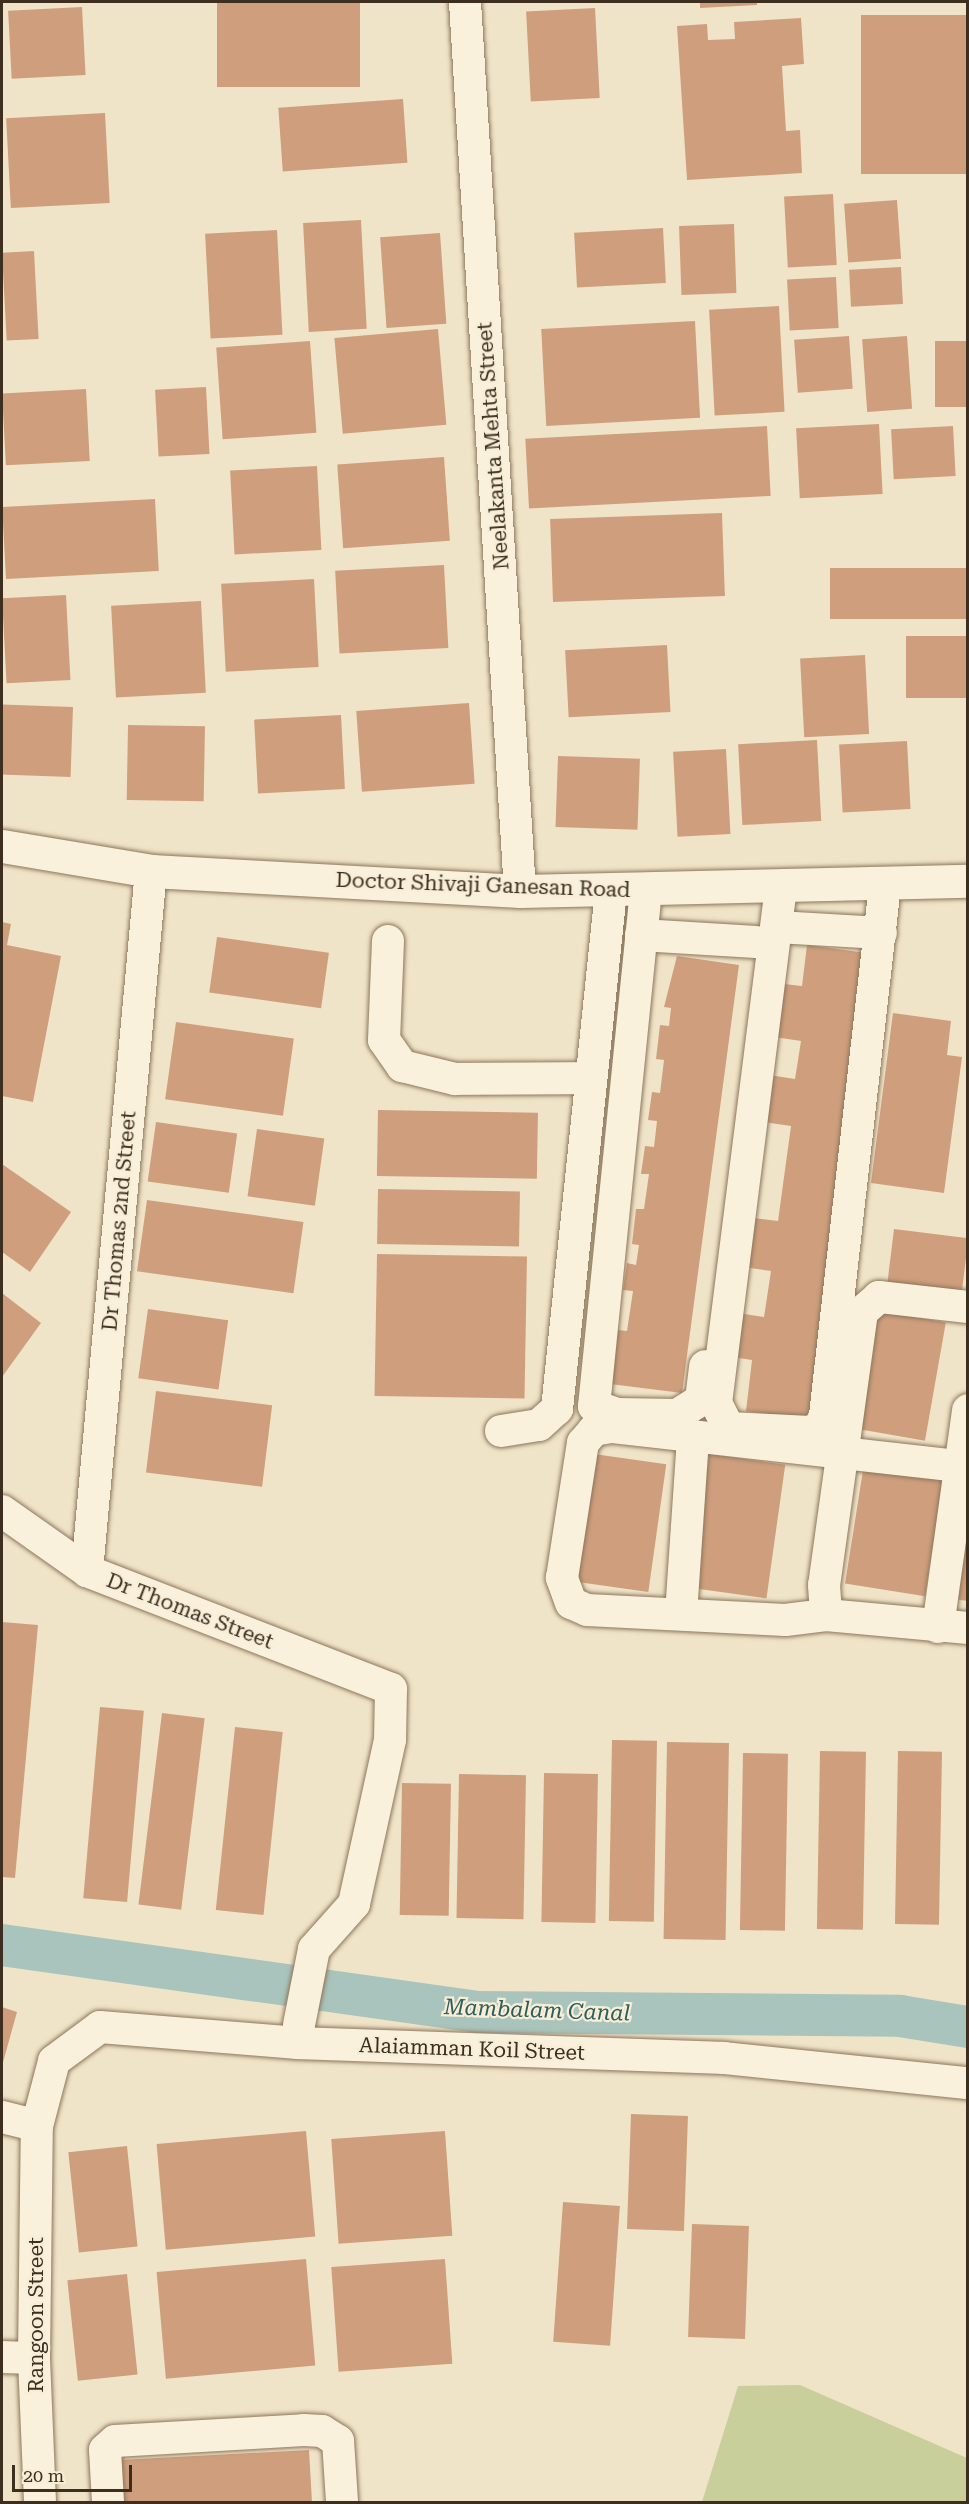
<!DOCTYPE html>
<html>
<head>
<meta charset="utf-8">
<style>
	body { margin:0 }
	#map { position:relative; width:969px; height:2504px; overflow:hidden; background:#f0e4c8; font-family:"Roboto Serif",serif }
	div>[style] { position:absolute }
	.green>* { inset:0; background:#c9cf9b }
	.canal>* { height:42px; margin:-21px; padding:0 21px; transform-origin:21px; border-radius:21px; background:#a9c4bc }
	.building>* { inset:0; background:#cf9f7d; transform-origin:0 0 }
	.roads { filter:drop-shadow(0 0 2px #8d765c) drop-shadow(0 0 2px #8d765c) }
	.minor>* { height:32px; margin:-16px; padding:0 16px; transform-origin:16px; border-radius:16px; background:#faf1dc }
	.tertiary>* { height:33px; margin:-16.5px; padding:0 16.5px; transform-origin:16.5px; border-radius:16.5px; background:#faf1dc }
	span { translate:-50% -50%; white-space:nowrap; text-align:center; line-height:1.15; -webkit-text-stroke:4.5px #f7eed8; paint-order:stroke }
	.street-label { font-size:21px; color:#3d2e20 }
	.water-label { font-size:22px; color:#2f5d5a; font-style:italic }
	.frame { position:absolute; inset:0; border:3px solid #3d2e20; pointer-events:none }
	.scale { position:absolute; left:12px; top:2465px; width:120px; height:27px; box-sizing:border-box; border:3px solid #3d2e20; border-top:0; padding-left:8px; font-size:18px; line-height:21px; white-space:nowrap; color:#3d2e20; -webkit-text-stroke:4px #f7eed8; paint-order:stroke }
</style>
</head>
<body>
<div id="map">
	<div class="green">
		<div style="clip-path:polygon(800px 2385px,967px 2458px,967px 2502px,702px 2502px,738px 2386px)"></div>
	</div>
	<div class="canal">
		<div style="left:2px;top:1945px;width:481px;rotate:8deg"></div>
		<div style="left:478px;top:2012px;width:422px;rotate:0.5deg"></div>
		<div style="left:900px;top:2016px;width:69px;rotate:9.2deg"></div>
	</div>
	<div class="building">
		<div style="left:217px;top:2px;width:143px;height:85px"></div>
		<div style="clip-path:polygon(700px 2px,757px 2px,757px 5px,700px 8px)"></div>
		<div style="left:82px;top:7px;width:68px;height:74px;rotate:87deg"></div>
		<div style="left:595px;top:8px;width:90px;height:69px;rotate:87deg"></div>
		<div style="left:968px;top:15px;width:159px;height:107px;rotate:90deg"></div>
		<div style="clip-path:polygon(801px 18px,804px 64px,782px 66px,786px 131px,800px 130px,802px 173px,687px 180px,677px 26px,707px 24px,708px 40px,735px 39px,734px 22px)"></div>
		<div style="left:403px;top:99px;width:64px;height:125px;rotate:86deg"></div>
		<div style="left:105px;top:113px;width:90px;height:99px;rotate:87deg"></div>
		<div style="left:833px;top:194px;width:71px;height:49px;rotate:87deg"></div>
		<div style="left:897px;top:200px;width:59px;height:53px;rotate:86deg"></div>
		<div style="left:361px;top:220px;width:109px;height:58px;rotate:87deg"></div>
		<div style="left:734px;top:224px;width:69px;height:55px;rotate:88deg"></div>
		<div style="left:663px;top:228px;width:55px;height:89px;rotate:87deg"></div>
		<div style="left:277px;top:230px;width:105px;height:72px;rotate:87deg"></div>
		<div style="left:440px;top:233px;width:91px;height:60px;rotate:86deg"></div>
		<div style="left:34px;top:251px;width:88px;height:32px;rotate:87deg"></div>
		<div style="left:901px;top:267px;width:37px;height:52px;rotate:87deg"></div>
		<div style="left:836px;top:277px;width:51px;height:49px;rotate:87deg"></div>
		<div style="left:779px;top:306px;width:106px;height:70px;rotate:87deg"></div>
		<div style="left:695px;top:321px;width:97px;height:154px;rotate:87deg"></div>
		<div style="left:438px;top:329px;width:96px;height:104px;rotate:85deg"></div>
		<div style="left:849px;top:336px;width:53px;height:55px;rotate:86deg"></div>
		<div style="left:907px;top:336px;width:73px;height:45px;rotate:86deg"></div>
		<div style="left:310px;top:341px;width:92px;height:94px;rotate:86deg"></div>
		<div style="left:968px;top:341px;width:66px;height:33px;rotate:90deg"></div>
		<div style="left:206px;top:387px;width:67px;height:51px;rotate:87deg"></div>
		<div style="left:86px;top:389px;width:72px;height:84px;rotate:87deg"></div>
		<div style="left:879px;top:424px;width:70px;height:83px;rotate:87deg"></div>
		<div style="left:767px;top:426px;width:70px;height:242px;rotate:87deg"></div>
		<div style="left:953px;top:426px;width:50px;height:62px;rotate:87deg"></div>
		<div style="left:444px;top:457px;width:84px;height:107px;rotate:86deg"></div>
		<div style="left:317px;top:466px;width:84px;height:87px;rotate:87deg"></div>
		<div style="left:155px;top:499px;width:72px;height:153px;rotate:87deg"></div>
		<div style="left:722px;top:513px;width:83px;height:172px;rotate:88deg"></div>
		<div style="left:444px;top:565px;width:83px;height:109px;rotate:87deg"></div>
		<div style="left:968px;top:568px;width:51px;height:138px;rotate:90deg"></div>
		<div style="left:314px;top:579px;width:88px;height:93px;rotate:87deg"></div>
		<div style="left:66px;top:595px;width:85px;height:64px;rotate:87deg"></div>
		<div style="left:201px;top:601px;width:92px;height:90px;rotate:87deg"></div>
		<div style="left:968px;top:636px;width:62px;height:62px;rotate:90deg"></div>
		<div style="left:667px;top:645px;width:67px;height:102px;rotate:87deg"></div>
		<div style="left:865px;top:655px;width:79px;height:65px;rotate:87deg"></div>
		<div style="left:469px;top:703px;width:81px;height:113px;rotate:86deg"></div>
		<div style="left:73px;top:707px;width:70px;height:71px;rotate:92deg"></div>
		<div style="left:341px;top:715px;width:74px;height:87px;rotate:87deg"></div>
		<div style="left:128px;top:725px;width:77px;height:75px;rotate:1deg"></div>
		<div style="left:817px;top:740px;width:81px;height:79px;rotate:87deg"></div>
		<div style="left:907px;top:741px;width:68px;height:68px;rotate:87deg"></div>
		<div style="left:726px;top:749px;width:85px;height:53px;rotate:87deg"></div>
		<div style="left:558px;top:756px;width:82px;height:71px;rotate:2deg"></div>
		<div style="clip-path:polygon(2px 922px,11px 924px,7px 945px,61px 956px,33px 1102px,2px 1096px)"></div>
		<div style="left:217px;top:937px;width:113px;height:56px;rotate:8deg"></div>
		<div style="clip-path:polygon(807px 945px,874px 954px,812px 1420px,746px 1411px,752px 1360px,725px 1356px,731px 1312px,764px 1317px,771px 1271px,737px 1266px,744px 1217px,778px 1221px,791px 1126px,757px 1121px,763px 1074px,795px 1079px,801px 1041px,768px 1036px,775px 983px,802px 986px)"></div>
		<div style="clip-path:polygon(677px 956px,739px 965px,682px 1393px,610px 1384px,618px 1330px,627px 1331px,633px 1291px,623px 1290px,627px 1263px,636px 1265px,639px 1245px,632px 1244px,636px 1209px,644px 1209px,649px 1174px,641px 1174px,645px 1146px,654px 1147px,657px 1121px,648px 1120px,652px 1092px,660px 1093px,664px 1060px,656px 1059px,660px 1025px,669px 1026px,671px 1008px,664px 1007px)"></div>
		<div style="clip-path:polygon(893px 1013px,951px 1021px,947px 1055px,962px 1057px,944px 1193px,871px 1183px)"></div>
		<div style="left:176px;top:1022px;width:119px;height:78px;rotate:8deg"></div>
		<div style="left:378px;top:1110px;width:160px;height:66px;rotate:1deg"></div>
		<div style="left:156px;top:1122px;width:82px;height:60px;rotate:8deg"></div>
		<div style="left:257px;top:1129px;width:68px;height:68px;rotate:8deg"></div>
		<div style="clip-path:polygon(2px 1164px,71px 1212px,30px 1272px,2px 1252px)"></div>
		<div style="left:378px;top:1189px;width:142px;height:55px;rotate:1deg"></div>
		<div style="left:147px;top:1200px;width:158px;height:72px;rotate:8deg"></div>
		<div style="left:894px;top:1229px;width:75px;height:61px;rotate:7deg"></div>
		<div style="left:377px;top:1254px;width:150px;height:142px;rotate:1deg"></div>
		<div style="clip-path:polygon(2px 1293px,41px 1323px,2px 1377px)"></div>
		<div style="left:148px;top:1309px;width:81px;height:70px;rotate:8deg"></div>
		<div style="left:869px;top:1309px;width:78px;height:120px;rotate:10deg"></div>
		<div style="left:156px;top:1391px;width:117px;height:82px;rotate:7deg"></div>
		<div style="left:594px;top:1454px;width:73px;height:129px;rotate:8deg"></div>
		<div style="left:709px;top:1454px;width:77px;height:135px;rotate:8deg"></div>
		<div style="left:864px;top:1464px;width:81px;height:121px;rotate:9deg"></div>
		<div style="clip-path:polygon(968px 1519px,968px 1601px,954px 1599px)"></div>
		<div style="clip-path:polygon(2px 1622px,38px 1625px,15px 1878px,2px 1877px)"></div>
		<div style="left:100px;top:1707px;width:44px;height:192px;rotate:5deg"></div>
		<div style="left:162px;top:1713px;width:43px;height:193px;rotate:7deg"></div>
		<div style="left:235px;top:1727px;width:48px;height:184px;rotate:6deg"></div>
		<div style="left:612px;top:1740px;width:45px;height:181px;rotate:1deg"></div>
		<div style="left:667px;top:1742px;width:62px;height:197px;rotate:1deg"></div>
		<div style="left:820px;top:1751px;width:46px;height:178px;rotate:1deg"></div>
		<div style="left:898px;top:1751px;width:44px;height:173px;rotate:1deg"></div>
		<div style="left:743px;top:1753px;width:45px;height:177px;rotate:1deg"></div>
		<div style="left:544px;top:1773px;width:54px;height:149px;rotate:1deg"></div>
		<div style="left:459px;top:1774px;width:67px;height:144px;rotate:1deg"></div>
		<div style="left:402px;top:1783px;width:49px;height:132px;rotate:1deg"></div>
		<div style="clip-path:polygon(2px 2007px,17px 2012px,2px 2066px)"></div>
		<div style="left:631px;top:2114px;width:57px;height:115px;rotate:2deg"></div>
		<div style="left:306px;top:2131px;width:106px;height:150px;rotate:85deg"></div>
		<div style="left:445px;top:2131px;width:105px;height:114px;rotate:86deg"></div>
		<div style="left:127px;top:2146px;width:101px;height:59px;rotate:84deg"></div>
		<div style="left:563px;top:2202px;width:57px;height:140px;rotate:4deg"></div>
		<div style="left:692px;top:2224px;width:57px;height:113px;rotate:2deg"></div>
		<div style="left:306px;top:2259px;width:107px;height:150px;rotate:85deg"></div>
		<div style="left:445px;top:2259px;width:105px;height:114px;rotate:86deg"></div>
		<div style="left:127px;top:2274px;width:101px;height:60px;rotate:84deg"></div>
		<div style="clip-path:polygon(309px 2450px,312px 2502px,120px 2502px,119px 2460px)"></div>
	</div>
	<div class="roads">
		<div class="minor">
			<div style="left:465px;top:2px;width:891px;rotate:86.46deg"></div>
			<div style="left:781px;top:887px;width:520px;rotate:97.18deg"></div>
			<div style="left:716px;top:1403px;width:28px;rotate:63deg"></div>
			<div style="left:729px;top:1428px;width:81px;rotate:2.8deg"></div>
			<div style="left:810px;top:1432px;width:11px;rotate:-27deg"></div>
			<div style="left:820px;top:1427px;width:13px;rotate:-67deg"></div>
			<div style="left:825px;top:1415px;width:533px;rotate:-83.54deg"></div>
			<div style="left:646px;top:890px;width:519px;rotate:95.75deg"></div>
			<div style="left:594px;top:1406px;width:24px;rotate:19deg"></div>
			<div style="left:617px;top:1414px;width:60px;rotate:1deg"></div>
			<div style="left:677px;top:1415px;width:28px;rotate:-32deg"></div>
			<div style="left:701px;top:1400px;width:34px;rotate:-83deg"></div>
			<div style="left:777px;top:927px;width:104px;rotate:3.3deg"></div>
			<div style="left:641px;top:935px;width:115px;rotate:3.5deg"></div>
			<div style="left:388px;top:941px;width:99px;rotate:92.3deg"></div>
			<div style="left:384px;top:1040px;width:32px;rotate:55deg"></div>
			<div style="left:402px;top:1066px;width:55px;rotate:13.8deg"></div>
			<div style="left:455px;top:1079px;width:136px;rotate:-0.4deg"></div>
			<div style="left:968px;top:1307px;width:90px;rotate:-173.6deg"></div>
			<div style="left:879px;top:1297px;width:23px;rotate:139deg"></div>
			<div style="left:862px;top:1312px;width:276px;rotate:97.9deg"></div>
			<div style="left:824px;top:1585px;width:30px;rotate:86deg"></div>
			<div style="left:826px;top:1615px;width:143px;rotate:5.2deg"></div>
			<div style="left:501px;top:1431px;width:38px;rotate:-9deg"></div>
			<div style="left:539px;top:1425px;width:24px;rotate:-42deg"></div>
			<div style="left:557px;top:1409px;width:521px;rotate:-84.05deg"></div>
			<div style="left:2px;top:1511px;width:104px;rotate:35.2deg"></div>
			<div style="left:87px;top:1571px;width:326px;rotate:21.2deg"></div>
			<div style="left:391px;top:1689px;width:51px;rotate:91.1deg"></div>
			<div style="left:390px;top:1740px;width:168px;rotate:102.4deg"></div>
			<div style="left:354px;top:1904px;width:60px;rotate:131.6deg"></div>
			<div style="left:314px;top:1949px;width:77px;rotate:101.2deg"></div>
			<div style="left:87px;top:1571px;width:703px;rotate:-84.78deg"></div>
			<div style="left:681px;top:1614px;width:178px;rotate:-86.1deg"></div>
			<div style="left:826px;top:1615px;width:41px;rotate:173deg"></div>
			<div style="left:785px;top:1620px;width:198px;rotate:-177.1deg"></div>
			<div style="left:587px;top:1610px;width:17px;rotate:-156deg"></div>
			<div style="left:571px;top:1603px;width:27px;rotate:-110deg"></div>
			<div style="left:562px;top:1578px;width:137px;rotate:-81.2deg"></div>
			<div style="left:583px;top:1443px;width:17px;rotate:-50deg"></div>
			<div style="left:594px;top:1430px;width:17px;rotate:-10deg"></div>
			<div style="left:611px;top:1427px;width:359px;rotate:6.4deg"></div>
			<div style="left:938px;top:1627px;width:219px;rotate:-82.1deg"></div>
			<div style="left:2px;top:2117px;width:36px;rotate:14deg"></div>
			<div style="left:2px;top:2357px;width:32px;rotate:2deg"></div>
			<div style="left:40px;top:2502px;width:144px;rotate:-92.4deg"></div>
			<div style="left:34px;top:2358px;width:232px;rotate:-89.3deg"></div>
			<div style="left:37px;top:2126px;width:67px;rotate:-75.3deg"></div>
			<div style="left:54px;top:2061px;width:57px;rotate:-36.5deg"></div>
			<div style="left:100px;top:2027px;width:199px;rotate:4.6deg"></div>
			<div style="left:298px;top:2043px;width:426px;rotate:2deg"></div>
			<div style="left:724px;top:2058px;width:245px;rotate:5.9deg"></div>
			<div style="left:108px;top:2502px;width:52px;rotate:-93.3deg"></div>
			<div style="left:105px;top:2450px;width:13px;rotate:-42deg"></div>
			<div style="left:115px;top:2441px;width:189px;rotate:-3.3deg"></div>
			<div style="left:304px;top:2430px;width:18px;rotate:3deg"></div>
			<div style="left:322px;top:2431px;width:19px;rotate:32deg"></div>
			<div style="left:338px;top:2441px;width:61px;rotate:86.2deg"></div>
		</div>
		<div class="tertiary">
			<div style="left:2px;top:846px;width:151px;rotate:9.5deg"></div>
			<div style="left:151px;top:871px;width:370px;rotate:3.1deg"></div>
			<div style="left:520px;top:891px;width:448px;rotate:-1.3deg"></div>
		</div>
	</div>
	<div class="street-label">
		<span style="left:493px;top:446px;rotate:-94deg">Neelakanta Mehta Street</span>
		<span style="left:483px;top:885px;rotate:2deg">Doctor Shivaji Ganesan Road</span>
		<span style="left:119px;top:1221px;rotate:-85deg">Dr Thomas 2nd Street</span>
		<span style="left:190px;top:1611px;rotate:21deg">Dr Thomas Street</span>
		<span style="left:472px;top:2049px;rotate:2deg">Alaiamman Koil Street</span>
		<span style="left:36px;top:2315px;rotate:-90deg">Rangoon Street</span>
	</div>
	<div class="water-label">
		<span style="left:537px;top:2010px;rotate:2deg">Mambalam Canal</span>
	</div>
	<div class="frame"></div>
	<div class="scale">20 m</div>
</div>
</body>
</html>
